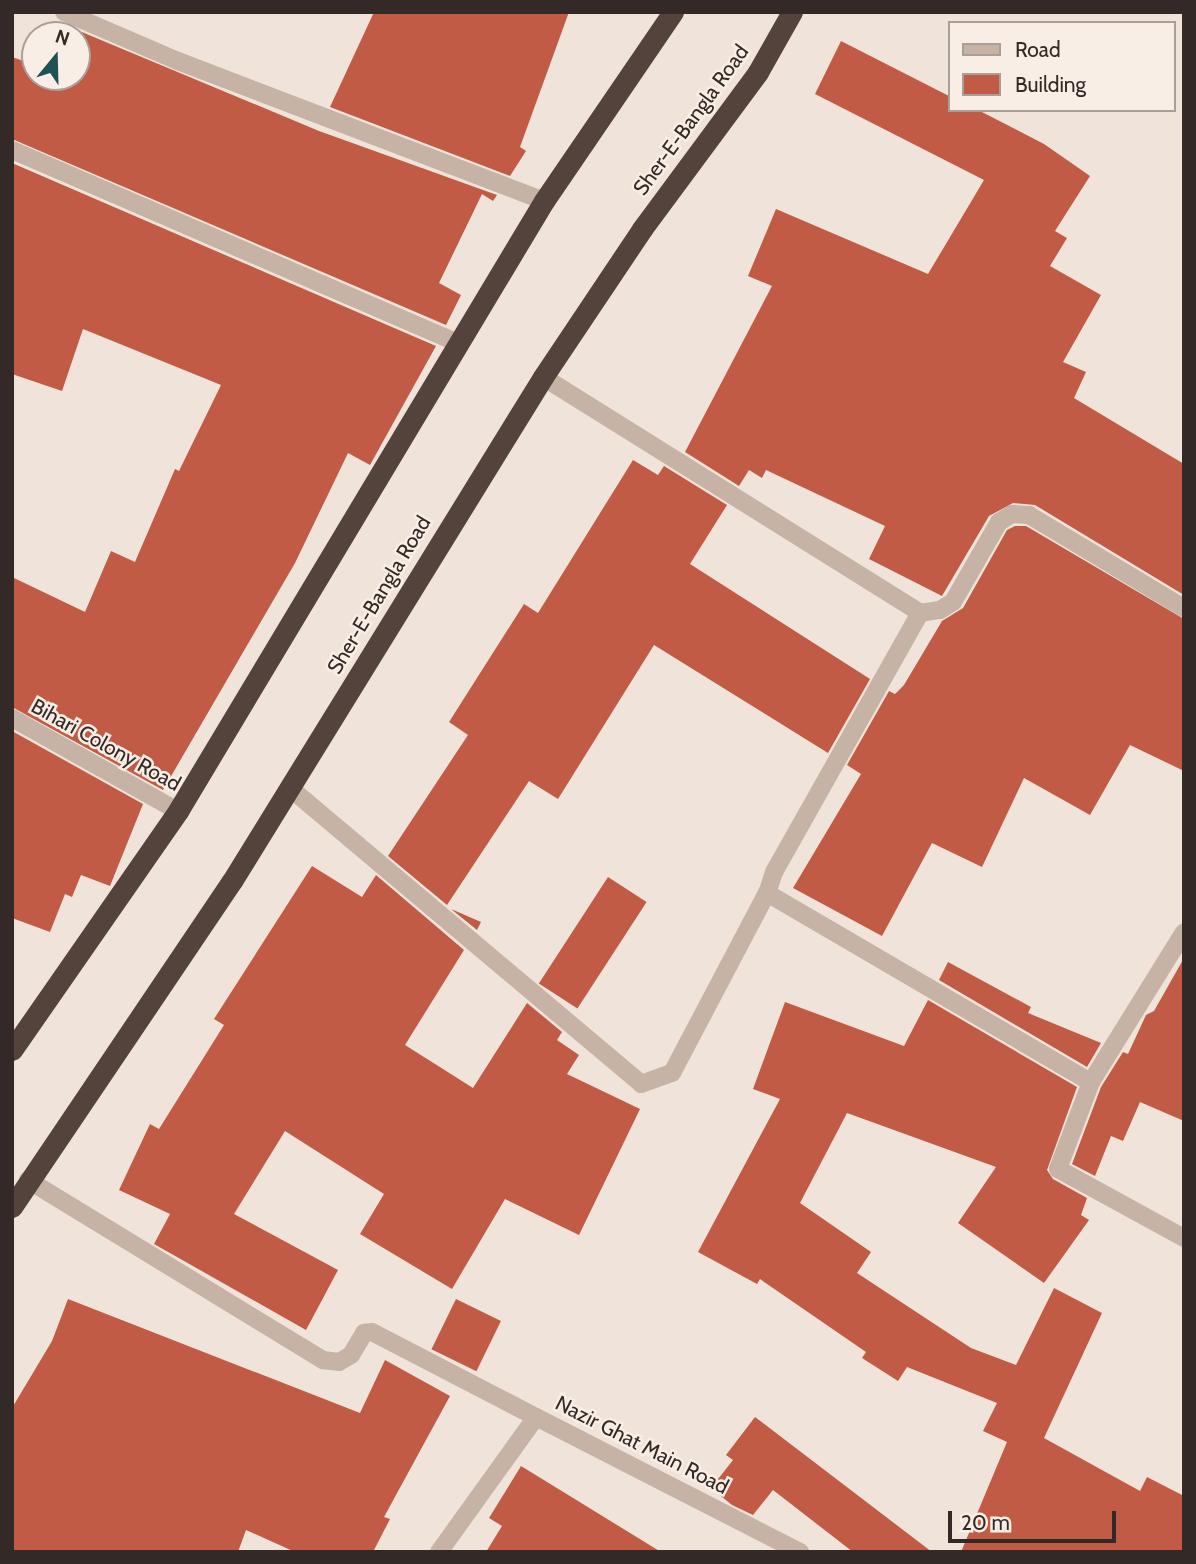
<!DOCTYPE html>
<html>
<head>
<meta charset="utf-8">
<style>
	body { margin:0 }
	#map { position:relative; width:1196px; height:1564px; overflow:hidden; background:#f0e3d9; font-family:Cabin,sans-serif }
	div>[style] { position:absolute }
	.building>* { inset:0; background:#c15b45; transform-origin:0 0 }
	.street>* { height:18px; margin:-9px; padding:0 9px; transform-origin:9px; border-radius:9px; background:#c7b3a5 }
	.highway>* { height:21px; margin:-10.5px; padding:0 10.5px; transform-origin:10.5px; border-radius:10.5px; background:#54433d }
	span { translate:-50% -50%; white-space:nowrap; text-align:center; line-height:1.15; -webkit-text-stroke:5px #f8eee5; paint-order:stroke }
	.street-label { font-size:21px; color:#332926 }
	.frame { position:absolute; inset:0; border:14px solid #332926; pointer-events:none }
	.legend { position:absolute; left:948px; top:21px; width:228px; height:91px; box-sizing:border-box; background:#f8eee5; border:2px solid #a99f99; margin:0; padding:9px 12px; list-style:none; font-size:21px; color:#332926 }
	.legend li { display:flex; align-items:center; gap:14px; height:35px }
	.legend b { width:35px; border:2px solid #a99f99 }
	.north { position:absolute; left:21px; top:21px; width:70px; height:70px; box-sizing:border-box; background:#f8eee5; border:2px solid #a99f99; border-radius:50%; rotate:19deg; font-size:19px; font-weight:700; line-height:28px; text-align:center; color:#332926 }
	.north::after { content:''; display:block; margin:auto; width:24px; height:32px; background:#1e5353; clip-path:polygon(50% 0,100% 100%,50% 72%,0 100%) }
	.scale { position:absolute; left:948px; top:1511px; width:168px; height:32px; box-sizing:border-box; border:4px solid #332926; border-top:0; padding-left:9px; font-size:21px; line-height:24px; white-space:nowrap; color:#332926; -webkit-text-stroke:5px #f8eee5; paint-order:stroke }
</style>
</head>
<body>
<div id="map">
	<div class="building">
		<div style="clip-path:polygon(374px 12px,569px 12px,520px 147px,526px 151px,510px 176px,330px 107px)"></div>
		<div style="clip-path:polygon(65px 25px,319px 131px,497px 195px,493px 201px,482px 194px,439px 283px,461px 295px,446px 325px,12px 139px,12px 57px,35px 65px,35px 77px,77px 77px,77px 35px,60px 35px)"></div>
		<div style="clip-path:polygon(841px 41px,949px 96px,949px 110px,978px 110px,1044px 144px,1090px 176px,1055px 231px,1067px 238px,1050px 266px,1101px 295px,1063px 362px,1086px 372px,1074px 398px,1184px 464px,1184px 595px,1035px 505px,1013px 503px,989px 516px,942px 596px,869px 559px,885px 526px,766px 470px,762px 478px,749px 470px,739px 486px,685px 452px,772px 286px,748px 276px,776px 209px,928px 274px,984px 180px,815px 94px)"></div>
		<div style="clip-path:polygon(12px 163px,436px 346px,370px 465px,348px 453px,295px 563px,163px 790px,12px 707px,12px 577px,85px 612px,111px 551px,135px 562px,175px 469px,179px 471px,221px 385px,83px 329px,62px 391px,12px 374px)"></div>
		<div style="clip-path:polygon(633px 460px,658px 475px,664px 466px,727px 505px,690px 564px,870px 679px,828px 753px,654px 645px,558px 799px,529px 781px,447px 905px,388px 856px,468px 735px,449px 722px,524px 604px,538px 613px)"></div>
		<div style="clip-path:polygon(1015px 526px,1026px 526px,1184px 619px,1184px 771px,1130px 745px,1090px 815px,1024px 778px,982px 867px,932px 843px,882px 936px,793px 888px,861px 774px,847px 765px,889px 691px,895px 694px,904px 685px,942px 621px,963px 608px,1007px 530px)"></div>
		<div style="clip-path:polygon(12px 731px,143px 804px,110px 886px,81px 875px,72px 897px,65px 894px,50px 932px,12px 918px)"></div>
		<div style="clip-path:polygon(312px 866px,362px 897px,376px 875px,464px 950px,405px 1045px,473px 1088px,527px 1003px,562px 1032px,557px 1040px,579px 1055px,567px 1074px,640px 1109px,579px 1235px,505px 1199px,452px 1289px,360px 1234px,384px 1194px,285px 1131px,234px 1214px,338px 1270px,306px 1330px,154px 1244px,170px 1214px,119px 1190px,150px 1124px,159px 1129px,224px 1025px,214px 1019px)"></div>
		<div style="left:608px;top:877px;width:46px;height:127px;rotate:33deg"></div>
		<div style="clip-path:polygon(451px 909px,481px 922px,477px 930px)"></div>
		<div style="clip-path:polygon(1184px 958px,1184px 1121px,1140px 1102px,1123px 1141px,1111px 1136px,1095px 1176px,1072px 1164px,1101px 1087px,1123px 1052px,1128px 1054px,1146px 1015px,1154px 1011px)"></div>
		<div style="clip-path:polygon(948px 962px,1031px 1007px,1028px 1013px,1101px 1043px,1087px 1067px,939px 980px)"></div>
		<div style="clip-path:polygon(928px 1000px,1077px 1087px,1047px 1170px,1053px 1179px,1087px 1198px,1081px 1215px,1089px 1220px,1044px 1283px,958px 1223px,996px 1167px,847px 1113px,800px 1203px,871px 1252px,857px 1273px,971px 1348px,1016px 1365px,1054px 1288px,1102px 1313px,1044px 1438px,1140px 1491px,1147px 1477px,1184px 1496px,1184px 1552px,961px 1552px,1007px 1442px,983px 1431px,997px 1403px,907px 1367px,898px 1381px,862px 1358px,866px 1352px,760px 1279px,757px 1284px,698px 1252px,780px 1099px,753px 1089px,785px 1002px,904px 1046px)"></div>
		<div style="clip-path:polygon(68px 1299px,360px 1413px,385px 1360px,450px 1396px,384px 1517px,390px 1519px,373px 1552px,295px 1552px,246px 1530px,238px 1552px,12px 1552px,12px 1408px,52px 1341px)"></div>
		<div style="left:456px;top:1299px;width:50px;height:56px;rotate:26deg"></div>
		<div style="clip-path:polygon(755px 1417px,932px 1552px,853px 1552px,773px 1490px,753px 1515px,732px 1505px,711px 1488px,733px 1460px,726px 1455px)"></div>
		<div style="clip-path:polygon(521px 1466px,661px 1552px,486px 1552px,502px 1526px,489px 1518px)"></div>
	</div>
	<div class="street">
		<div style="left:64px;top:12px;width:124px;rotate:23.3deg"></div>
		<div style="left:178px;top:61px;width:392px;rotate:20.9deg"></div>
		<div style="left:12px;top:150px;width:484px;rotate:23.4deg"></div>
		<div style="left:543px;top:377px;width:445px;rotate:32deg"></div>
		<div style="left:920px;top:613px;width:297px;rotate:119.4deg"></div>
		<div style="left:774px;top:872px;width:22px;rotate:108deg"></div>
		<div style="left:920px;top:613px;width:20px;rotate:-9deg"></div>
		<div style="left:940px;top:610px;width:15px;rotate:-32deg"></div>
		<div style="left:953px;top:602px;width:92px;rotate:-60.1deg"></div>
		<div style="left:999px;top:522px;width:15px;rotate:-32deg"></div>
		<div style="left:1012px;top:514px;width:17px;rotate:3deg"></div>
		<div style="left:1029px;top:515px;width:181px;rotate:31deg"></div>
		<div style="left:12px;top:718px;width:190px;rotate:29.3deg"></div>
		<div style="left:290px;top:788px;width:459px;rotate:40.1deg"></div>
		<div style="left:641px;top:1084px;width:33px;rotate:-20deg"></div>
		<div style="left:672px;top:1073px;width:204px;rotate:-62.2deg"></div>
		<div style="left:767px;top:893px;width:375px;rotate:30.3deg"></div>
		<div style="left:1091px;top:1082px;width:93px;rotate:110.8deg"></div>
		<div style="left:1058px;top:1169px;width:144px;rotate:28.7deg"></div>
		<div style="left:1091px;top:1082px;width:176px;rotate:-58.2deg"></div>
		<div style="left:28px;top:1180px;width:346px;rotate:31.4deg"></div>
		<div style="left:323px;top:1360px;width:16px;rotate:7deg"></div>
		<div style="left:339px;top:1362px;width:14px;rotate:-30deg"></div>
		<div style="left:351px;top:1355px;width:26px;rotate:-59deg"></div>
		<div style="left:364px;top:1333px;width:8px;rotate:-7deg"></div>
		<div style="left:372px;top:1332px;width:185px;rotate:27.4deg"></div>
		<div style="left:439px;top:1552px;width:166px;rotate:-54.3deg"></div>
		<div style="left:536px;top:1417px;width:297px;rotate:27.1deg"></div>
	</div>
	<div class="highway">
		<div style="left:12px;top:1050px;width:291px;rotate:-55.2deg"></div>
		<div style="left:178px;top:811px;width:711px;rotate:-59.04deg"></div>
		<div style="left:544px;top:201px;width:229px;rotate:-55.7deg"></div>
		<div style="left:12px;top:1207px;width:393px;rotate:-56deg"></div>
		<div style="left:232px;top:881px;width:592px;rotate:-58.32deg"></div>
		<div style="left:543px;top:377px;width:178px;rotate:-56.2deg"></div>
		<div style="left:642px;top:229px;width:195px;rotate:-53.5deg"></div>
		<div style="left:758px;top:72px;width:69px;rotate:-60.5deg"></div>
	</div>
	<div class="street-label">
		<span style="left:691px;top:120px;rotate:-54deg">Sher-E-Bangla Road</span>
		<span style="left:379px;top:595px;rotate:-59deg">Sher-E-Bangla Road</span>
		<span style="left:106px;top:745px;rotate:29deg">Bihari Colony Road</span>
		<span style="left:642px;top:1445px;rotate:27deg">Nazir Ghat Main Road</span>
	</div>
	<div class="frame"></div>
	<ul class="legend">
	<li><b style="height:9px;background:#c7b3a5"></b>Road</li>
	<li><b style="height:19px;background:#c15b45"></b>Building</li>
	</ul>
	<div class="north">N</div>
	<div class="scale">20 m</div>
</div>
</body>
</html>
